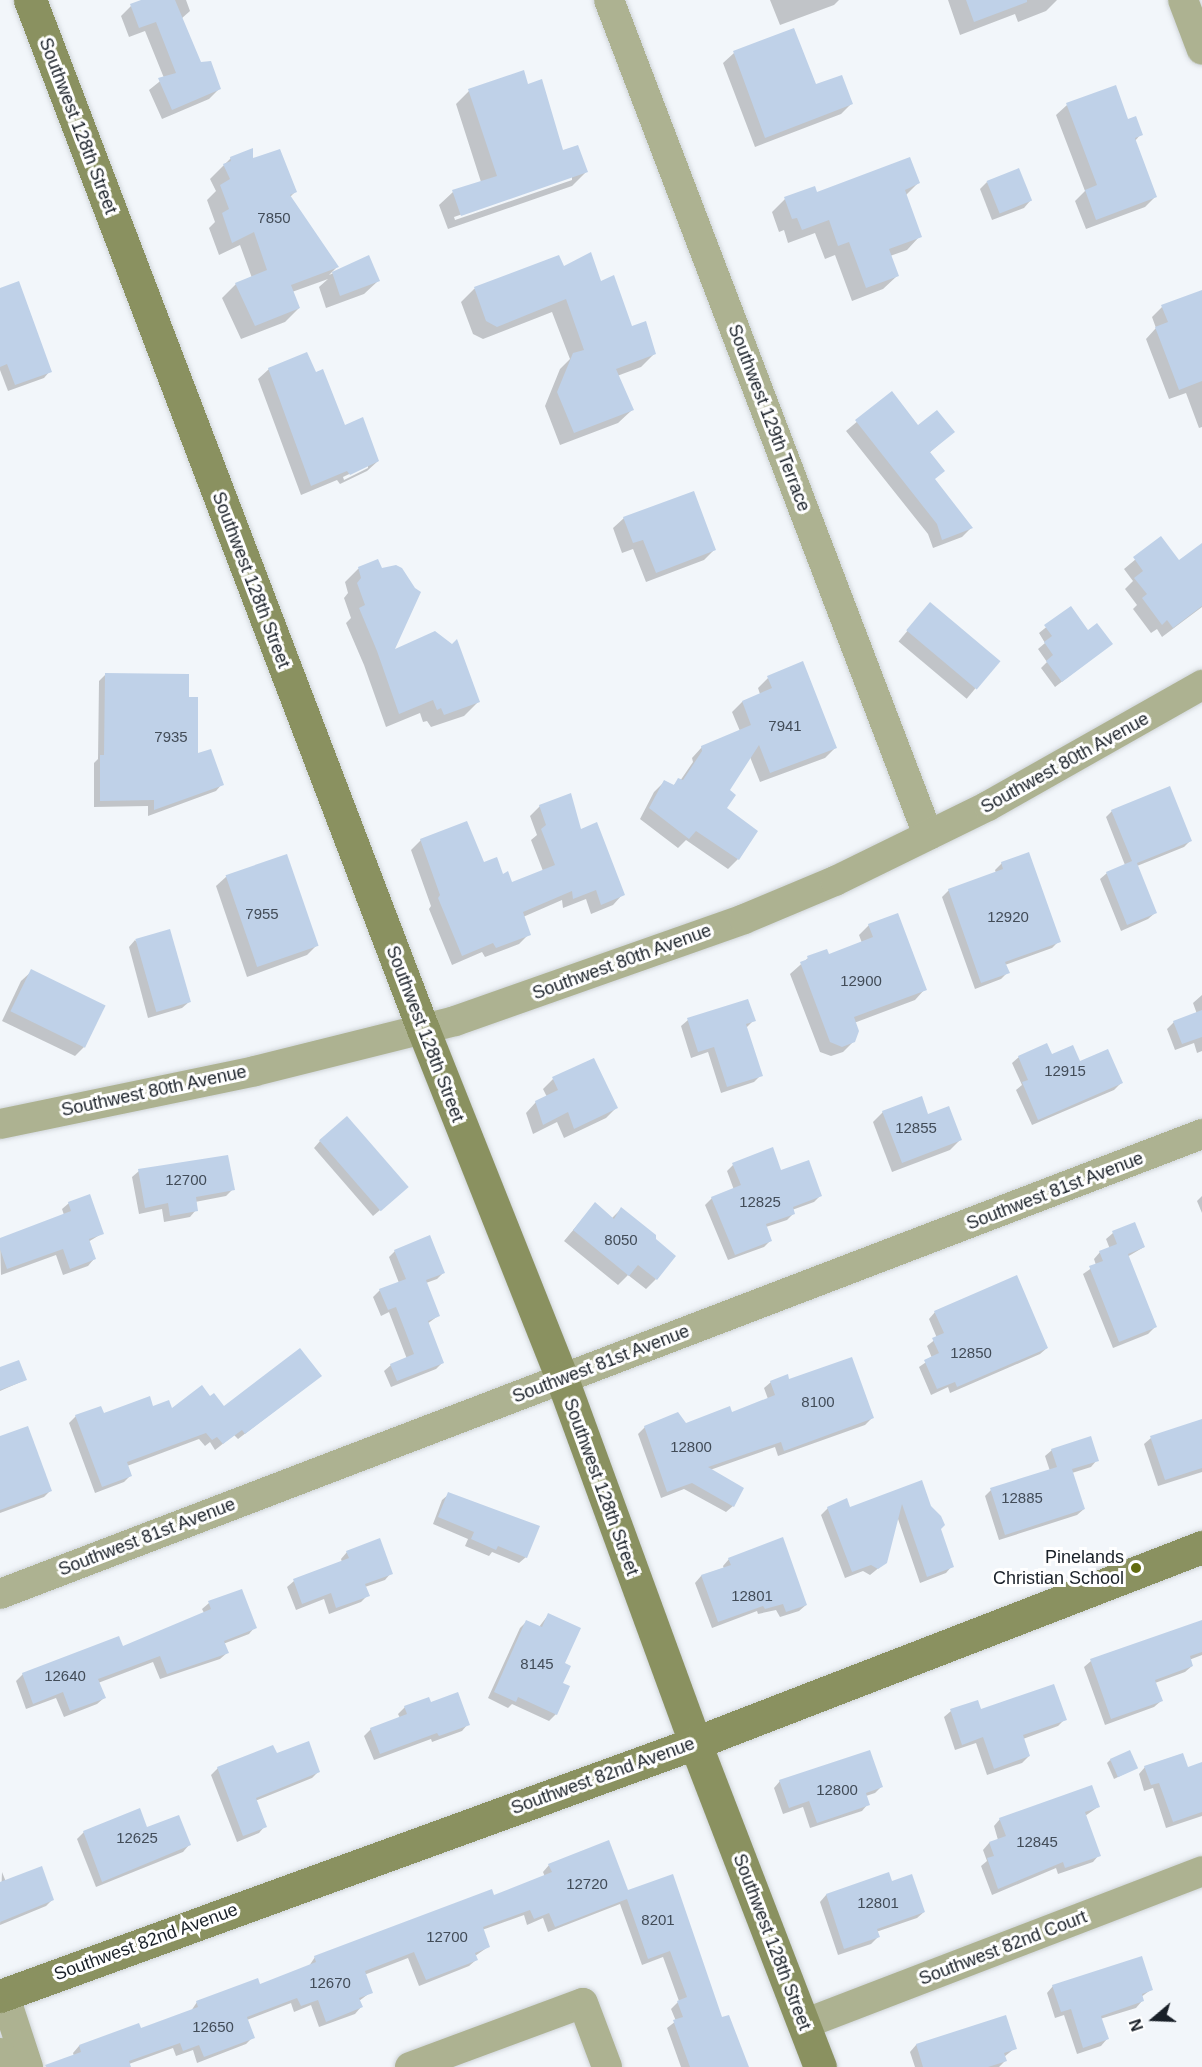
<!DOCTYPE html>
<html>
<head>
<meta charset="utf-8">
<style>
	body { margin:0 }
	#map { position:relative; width:1202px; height:2067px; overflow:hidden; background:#f2f6fa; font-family:Arial,sans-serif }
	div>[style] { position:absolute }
	.shadow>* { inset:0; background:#0003; transform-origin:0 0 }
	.building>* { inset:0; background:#bfd1e8; transform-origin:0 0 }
	.roads { filter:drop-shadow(0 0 2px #cfd4d8) drop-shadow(0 0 2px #cfd4d8) }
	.street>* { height:30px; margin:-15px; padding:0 15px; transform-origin:15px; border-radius:15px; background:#adb291 }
	.secondary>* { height:33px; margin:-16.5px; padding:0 16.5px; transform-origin:16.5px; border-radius:16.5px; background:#8a9160 }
	.dots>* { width:16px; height:16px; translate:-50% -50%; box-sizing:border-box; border:3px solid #fff; border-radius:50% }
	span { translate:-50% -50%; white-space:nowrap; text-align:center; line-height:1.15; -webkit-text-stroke:6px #fff; paint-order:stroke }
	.number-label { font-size:15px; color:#424c58 }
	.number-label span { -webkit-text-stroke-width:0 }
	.street-label { font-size:18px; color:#192028 }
	.poi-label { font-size:18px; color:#192028 }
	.right { translate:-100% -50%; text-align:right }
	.north { position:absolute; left:1124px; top:1989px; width:60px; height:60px; -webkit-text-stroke:4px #fff; paint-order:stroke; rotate:251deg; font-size:16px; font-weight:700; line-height:24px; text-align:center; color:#192028 }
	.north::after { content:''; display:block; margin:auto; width:21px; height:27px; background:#192028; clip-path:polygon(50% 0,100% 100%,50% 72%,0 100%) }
</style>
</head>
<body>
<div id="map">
	<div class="shadow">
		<div style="clip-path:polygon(145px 0,186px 0,190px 11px,181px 19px,200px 63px,219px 89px,209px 99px,162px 119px,149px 90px,164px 78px,145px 31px,129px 37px,121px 16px,131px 6px)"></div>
		<div style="clip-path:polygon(770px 0,839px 0,834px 5px,780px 25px)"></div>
		<div style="clip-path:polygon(948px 0,1057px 0,1046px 11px,1018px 22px,1015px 14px,960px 35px)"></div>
		<div style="clip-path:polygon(793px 30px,815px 86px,851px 104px,841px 114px,755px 147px,723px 63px,734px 53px)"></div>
		<div style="clip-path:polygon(evenodd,527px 86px,562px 152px,586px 172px,572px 186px,448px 229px,439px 205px,453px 192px,481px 182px,456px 104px,469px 91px,527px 86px,572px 176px,572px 180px,455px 220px,454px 217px,572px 176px)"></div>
		<div style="clip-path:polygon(1067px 105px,1127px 121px,1141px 134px,1135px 141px,1155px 197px,1145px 207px,1086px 229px,1075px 201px,1085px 191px,1056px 115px)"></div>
		<div style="clip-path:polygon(231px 158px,252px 160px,295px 192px,290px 197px,337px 267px,329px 275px,369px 257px,378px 281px,364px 294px,326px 308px,319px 287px,328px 279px,292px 292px,299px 308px,285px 322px,241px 339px,222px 298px,236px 284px,252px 278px,240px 245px,219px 255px,209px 228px,215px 222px,207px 200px,216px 191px,210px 179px)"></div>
		<div style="clip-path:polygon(987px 182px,1030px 201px,1024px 208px,992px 220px,980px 189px)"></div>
		<div style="clip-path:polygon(918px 183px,905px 196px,920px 236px,907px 250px,890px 256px,897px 276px,883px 289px,852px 301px,835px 255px,825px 259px,815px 233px,788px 243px,784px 230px,779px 232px,772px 212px,785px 199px)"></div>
		<div style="clip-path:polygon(559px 257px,563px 268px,631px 327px,655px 353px,641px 367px,617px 376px,632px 410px,618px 423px,560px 445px,545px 406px,560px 369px,570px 359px,552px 312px,483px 339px,473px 334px,461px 302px,474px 289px)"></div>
		<div style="clip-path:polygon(0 290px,50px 371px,44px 378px,8px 391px,0 370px)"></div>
		<div style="clip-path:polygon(1202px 299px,1202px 427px,1199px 428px,1186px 393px,1169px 399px,1146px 339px,1156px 328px,1152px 317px,1162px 307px)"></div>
		<div style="clip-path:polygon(evenodd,269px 369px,315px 374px,344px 427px,378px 461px,367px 471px,340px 484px,337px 480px,301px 495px,258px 379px,269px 369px,368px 465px,368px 468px,344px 480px,343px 477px,368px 465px)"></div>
		<div style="clip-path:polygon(891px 393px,918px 427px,953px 432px,929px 453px,934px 480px,971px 528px,962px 537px,933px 548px,928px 534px,846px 431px)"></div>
		<div style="clip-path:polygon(624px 518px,714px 550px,704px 560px,646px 582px,633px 549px,622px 553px,613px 528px)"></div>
		<div style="clip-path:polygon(1161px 538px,1179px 562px,1202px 548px,1202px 607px,1162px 637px,1157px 629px,1151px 633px,1133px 609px,1137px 605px,1125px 589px,1133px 581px,1124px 569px)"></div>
		<div style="clip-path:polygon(377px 561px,381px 570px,392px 652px,478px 702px,464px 716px,431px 727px,427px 721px,423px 722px,420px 713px,386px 727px,364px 665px,346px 623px,351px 618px,344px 598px,348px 593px,345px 582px,358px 569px)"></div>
		<div style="left:930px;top:604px;width:89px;height:49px;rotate:40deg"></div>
		<div style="clip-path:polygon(1070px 608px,1087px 632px,1111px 644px,1055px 687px,1041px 668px,1047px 662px,1038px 649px,1045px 643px,1039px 633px)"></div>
		<div style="clip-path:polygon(106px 674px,188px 698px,197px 755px,222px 784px,216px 791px,148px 816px,148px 806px,94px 807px,94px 763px,98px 759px,99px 681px)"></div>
		<div style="clip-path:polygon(768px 678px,835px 748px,825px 758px,760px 782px,750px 757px,728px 791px,725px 808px,756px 831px,738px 859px,728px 869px,686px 840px,678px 848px,640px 819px,654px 792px,664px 782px,672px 786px,680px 781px,693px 762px,692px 758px,702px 747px,740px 731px,732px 712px,742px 702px,760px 694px,758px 688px)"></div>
		<div style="clip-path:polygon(540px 806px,580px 831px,623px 894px,613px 905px,591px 914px,586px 899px,563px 908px,562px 900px,523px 917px,529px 934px,519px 944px,485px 957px,482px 952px,452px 965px,429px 909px,431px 906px,411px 850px,421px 840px,483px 864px,511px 884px,543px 871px,531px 840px,537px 835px,530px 816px)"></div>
		<div style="clip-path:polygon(1112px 811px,1191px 840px,1184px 847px,1137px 866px,1155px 913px,1148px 919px,1121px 931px,1100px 879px,1107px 873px,1125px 865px,1106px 817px)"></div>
		<div style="clip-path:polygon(1002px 863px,1059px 941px,1052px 948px,1005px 965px,1008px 972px,1001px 979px,975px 989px,942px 897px,949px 890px,996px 873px,995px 870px)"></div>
		<div style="clip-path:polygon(227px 876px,317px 945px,307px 955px,247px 977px,216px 886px)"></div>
		<div style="clip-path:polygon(869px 925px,925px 989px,915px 1000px,854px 1023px,854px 1041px,843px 1052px,831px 1056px,820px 1052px,790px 974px,808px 958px,828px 956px,862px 943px,859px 935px)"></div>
		<div style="clip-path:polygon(135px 940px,189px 1002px,182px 1008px,148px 1018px,129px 947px)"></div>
		<div style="clip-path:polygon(32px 971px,85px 1046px,75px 1056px,2px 1021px,21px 981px)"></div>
		<div style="clip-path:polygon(1202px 995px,1202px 1051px,1197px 1053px,1194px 1043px,1175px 1050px,1167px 1029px,1174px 1022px,1197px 1014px,1193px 1003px)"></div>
		<div style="clip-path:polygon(688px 1020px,754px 1020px,746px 1028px,761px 1075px,754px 1082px,721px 1093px,708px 1052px,691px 1058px,681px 1026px)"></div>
		<div style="clip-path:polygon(1051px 1056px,1079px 1062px,1121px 1083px,1114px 1090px,1032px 1125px,1016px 1090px,1022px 1085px,1012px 1063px,1019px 1057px)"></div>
		<div style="clip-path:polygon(553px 1079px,616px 1108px,606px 1118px,564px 1138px,557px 1122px,533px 1134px,526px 1113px,536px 1102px,547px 1097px,543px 1089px)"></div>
		<div style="clip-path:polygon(883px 1112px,927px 1116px,960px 1140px,950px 1150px,892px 1172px,873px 1122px)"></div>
		<div style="clip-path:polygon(320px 1141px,400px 1193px,373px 1216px,314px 1148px)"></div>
		<div style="clip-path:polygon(733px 1165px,780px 1172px,820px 1196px,814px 1202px,792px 1210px,793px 1214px,787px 1220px,766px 1227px,771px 1240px,764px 1247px,728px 1260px,705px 1205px,712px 1198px,734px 1190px,727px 1171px)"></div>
		<div style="clip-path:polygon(139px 1171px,233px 1189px,226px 1196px,195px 1202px,196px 1210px,190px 1217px,164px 1222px,162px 1209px,139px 1214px,132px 1177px)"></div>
		<div style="clip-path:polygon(1202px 1196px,1202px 1213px,1197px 1201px)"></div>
		<div style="clip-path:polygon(69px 1203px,103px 1233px,88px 1242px,94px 1259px,88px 1266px,63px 1275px,56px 1255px,1px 1275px,0 1240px,64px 1215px,62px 1209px)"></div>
		<div style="clip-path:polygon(595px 1204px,611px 1219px,621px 1209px,656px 1279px,646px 1289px,628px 1275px,618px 1285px,564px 1241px)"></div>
		<div style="clip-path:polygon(1135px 1224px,1144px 1247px,1127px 1257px,1155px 1327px,1148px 1334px,1113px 1348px,1083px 1274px,1096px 1265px,1094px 1259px,1100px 1252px,1110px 1249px,1106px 1239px,1113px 1233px)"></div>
		<div style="clip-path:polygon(395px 1251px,444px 1272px,437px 1279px,426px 1283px,438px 1316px,427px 1324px,443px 1362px,436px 1369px,391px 1387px,384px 1371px,391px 1365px,407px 1359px,389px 1312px,381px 1316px,373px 1297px,380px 1290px,399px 1283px,389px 1257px)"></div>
		<div style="clip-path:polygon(935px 1312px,1047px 1348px,1040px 1354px,950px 1393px,948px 1387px,931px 1395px,919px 1367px,932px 1358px,927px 1346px,937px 1338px,929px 1319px)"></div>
		<div style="clip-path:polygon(0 1369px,25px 1380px,0 1391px)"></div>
		<div style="clip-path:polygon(789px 1381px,872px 1418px,865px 1425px,778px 1456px,775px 1447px,710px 1470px,733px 1506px,726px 1512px,684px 1489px,661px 1498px,638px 1434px,645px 1427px,686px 1425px,731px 1414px,768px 1399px,764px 1388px,771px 1382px)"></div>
		<div style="clip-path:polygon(313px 1382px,238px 1439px,234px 1435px,215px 1450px,210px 1442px,205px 1446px,199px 1439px,127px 1466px,131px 1475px,124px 1482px,95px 1493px,69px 1423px,76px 1416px,152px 1408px,172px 1411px,210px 1398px,224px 1409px)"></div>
		<div style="clip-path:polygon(1202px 1421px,1202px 1472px,1158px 1486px,1144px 1444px,1151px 1438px)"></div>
		<div style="clip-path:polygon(0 1438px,51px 1490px,44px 1497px,0 1513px)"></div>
		<div style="clip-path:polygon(1052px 1450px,1097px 1460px,1091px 1467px,1072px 1473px,1084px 1509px,1077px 1515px,999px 1540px,985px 1496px,991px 1490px,1050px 1471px,1045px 1456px)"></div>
		<div style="clip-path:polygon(921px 1482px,952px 1566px,946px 1573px,920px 1583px,897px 1516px,886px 1562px,870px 1575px,863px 1571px,845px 1578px,821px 1515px,828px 1508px,849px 1509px)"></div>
		<div style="clip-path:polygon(449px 1494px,526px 1557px,519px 1563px,492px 1552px,489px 1556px,465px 1546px,468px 1539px,433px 1524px,442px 1500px)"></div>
		<div style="clip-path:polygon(347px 1552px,391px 1573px,385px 1580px,365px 1587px,368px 1595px,361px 1602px,329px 1614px,324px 1599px,296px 1610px,287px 1587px,294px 1581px,342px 1562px,341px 1559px)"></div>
		<div style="clip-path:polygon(729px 1559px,806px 1605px,799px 1611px,780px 1617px,776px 1610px,758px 1614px,757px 1611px,712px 1628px,695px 1583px,701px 1576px,724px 1569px,723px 1566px)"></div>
		<div style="clip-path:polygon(209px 1603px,255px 1627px,249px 1634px,223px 1644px,227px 1653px,220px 1659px,160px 1679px,153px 1662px,98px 1683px,104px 1698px,97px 1704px,64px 1717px,56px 1698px,26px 1709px,16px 1681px,23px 1674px,118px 1638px,122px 1648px,204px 1613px,202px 1609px)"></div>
		<div style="clip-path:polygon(548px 1615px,563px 1664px,556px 1714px,549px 1721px,512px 1704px,508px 1708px,488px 1698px,520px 1628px,527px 1621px,539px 1627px)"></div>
		<div style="clip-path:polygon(1202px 1631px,1202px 1655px,1189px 1660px,1192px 1666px,1185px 1672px,1155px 1683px,1161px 1701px,1154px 1707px,1105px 1725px,1084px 1667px,1091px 1661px)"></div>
		<div style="clip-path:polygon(977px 1702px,980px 1711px,1065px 1719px,1058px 1726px,1023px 1739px,1029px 1756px,1022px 1763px,987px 1775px,976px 1743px,955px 1750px,944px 1717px,951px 1711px)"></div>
		<div style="clip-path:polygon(430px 1704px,468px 1724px,462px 1731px,432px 1742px,431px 1739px,374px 1760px,364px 1736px,371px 1729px,400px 1718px,398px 1714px,405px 1707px)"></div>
		<div style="clip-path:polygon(276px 1755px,319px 1771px,312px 1778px,255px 1801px,265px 1826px,259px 1833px,237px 1842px,211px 1775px,218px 1768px)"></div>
		<div style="clip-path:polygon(1110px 1760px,1136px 1768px,1114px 1779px,1107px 1763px)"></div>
		<div style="clip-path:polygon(1202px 1763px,1202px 1816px,1166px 1828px,1153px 1788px,1144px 1791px,1139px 1774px,1145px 1767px,1187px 1769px)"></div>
		<div style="clip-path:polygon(780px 1781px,881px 1787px,875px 1793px,866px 1796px,868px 1804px,862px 1811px,810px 1828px,803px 1807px,783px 1814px,774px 1788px)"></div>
		<div style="clip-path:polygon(1098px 1807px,1085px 1816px,1099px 1855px,1093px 1862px,1058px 1874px,1056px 1868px,992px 1895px,981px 1866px,987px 1861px,983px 1850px,989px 1843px,998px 1840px,994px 1826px,1000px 1819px)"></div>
		<div style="clip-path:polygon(146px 1829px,189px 1845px,183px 1852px,96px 1887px,77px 1839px,84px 1832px)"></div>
		<div style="clip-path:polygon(549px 1865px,627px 1892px,721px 2019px,747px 2067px,681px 2067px,667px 2028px,676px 2021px,671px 2009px,679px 2001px,663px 1957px,642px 1965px,620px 1904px,548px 1932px,543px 1918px,527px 1925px,524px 1915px,482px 1930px,488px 1947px,475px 1956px,476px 1960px,469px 1966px,419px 1986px,408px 1958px,364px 1975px,371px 1992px,359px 2001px,361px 2007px,355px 2014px,319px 2027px,311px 2005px,294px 2012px,291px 2003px,247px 2020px,253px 2037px,246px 2044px,197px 2063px,193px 2050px,176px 2056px,173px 2048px,129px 2064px,130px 2067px,50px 2067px,74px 2056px,73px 2053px,79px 2046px,140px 2030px,191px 2011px,197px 2002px,259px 1986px,309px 1966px,315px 1957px,494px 1897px,545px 1877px,543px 1872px)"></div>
		<div style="clip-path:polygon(2px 1872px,6px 1882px,52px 1900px,46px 1906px,0 1925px)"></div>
		<div style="clip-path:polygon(891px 1883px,924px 1912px,917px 1918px,876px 1932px,878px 1937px,871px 1944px,838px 1955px,820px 1902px,826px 1895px)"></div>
		<div style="clip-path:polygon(1053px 1986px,1152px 1989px,1141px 1997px,1142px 2001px,1136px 2008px,1100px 2019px,1107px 2039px,1101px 2046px,1077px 2054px,1064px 2015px,1055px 2018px,1047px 1993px)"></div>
		<div style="clip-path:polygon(916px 2045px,1015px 2048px,1004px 2057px,1005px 2061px,999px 2067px,915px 2067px,910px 2052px)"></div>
	</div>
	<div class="building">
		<div style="clip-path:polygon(141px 0,175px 0,201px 62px,211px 61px,221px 89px,172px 110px,158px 78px,176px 73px,156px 22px,139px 28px,130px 4px)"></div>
		<div style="clip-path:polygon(966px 0,1027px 0,1027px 2px,974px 22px)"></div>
		<div style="clip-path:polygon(794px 28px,816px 84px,842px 75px,853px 104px,765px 138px,733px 51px)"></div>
		<div style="clip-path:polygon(524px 70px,528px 84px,542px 79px,563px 150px,578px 145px,588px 172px,461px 216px,452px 190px,497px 176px,468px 89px)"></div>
		<div style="clip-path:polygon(1116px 85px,1128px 119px,1136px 116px,1143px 135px,1135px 138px,1157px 197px,1096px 220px,1085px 190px,1097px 185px,1066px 103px)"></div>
		<div style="clip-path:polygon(253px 148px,253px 158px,280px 149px,297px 192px,290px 195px,339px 267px,291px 285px,300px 308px,255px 326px,235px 283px,267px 270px,254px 232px,232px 243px,222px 213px,229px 209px,220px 185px,230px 179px,223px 164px,231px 161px,230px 157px)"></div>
		<div style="clip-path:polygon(910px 157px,920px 183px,905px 190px,922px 237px,889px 249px,899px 276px,866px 288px,849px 242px,838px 246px,829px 220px,802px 230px,797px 218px,792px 219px,784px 197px,815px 186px,817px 192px)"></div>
		<div style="left:1019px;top:168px;width:35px;height:35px;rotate:68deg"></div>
		<div style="clip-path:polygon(591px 252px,601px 281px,614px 275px,632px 326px,646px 321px,656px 354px,616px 369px,634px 410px,574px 433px,557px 392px,573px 353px,584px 350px,566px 299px,497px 327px,486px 321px,474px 287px,559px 255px,564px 266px)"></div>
		<div style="clip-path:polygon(369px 255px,380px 281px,340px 296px,332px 272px)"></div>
		<div style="clip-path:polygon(19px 281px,52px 372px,15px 385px,7px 364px,0 367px,0 288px)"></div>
		<div style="clip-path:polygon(1202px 290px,1202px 381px,1179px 390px,1155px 327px,1168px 322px,1161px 305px)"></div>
		<div style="clip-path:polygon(307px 352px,316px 372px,323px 369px,345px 425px,363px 417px,379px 461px,350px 475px,347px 471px,311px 486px,268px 368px)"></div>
		<div style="clip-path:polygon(892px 391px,918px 425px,937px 410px,955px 432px,930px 452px,945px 471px,935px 479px,973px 528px,942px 540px,937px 524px,855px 420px)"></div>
		<div style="clip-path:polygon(694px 491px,716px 550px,656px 573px,643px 540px,633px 543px,623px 517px)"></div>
		<div style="clip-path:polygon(1161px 536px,1179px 560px,1202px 543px,1202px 606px,1173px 628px,1167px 620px,1162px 625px,1142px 598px,1147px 594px,1134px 578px,1143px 571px,1133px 557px)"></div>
		<div style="clip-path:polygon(378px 559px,382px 568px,396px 565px,402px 568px,415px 588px,421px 592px,395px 649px,435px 631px,452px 644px,457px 639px,480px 702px,444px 715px,441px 708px,437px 710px,433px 700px,399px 714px,377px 651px,359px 608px,365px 605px,357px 583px,361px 578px,358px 567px)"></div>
		<div style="left:930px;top:602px;width:92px;height:37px;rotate:40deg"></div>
		<div style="clip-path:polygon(1071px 606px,1088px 630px,1097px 623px,1113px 644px,1062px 682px,1046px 661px,1053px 655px,1044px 642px,1052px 636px,1044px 625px)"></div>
		<div style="clip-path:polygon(803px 661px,837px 748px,770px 773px,759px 745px,730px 790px,736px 795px,727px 808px,758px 831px,739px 860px,696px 831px,689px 839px,649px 808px,664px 780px,674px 785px,678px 778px,683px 780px,702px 751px,701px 746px,751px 725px,742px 701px,772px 688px,767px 676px)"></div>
		<div style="clip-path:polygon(105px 673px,189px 674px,189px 697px,198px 697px,198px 753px,211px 749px,224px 785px,154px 810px,154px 800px,100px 801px,100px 755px,104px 755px)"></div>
		<div style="clip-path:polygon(1170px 786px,1192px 841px,1137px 863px,1157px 913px,1127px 925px,1106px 872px,1132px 861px,1111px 810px)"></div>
		<div style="clip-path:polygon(571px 793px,581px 829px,597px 822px,625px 895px,601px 905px,596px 890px,573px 899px,572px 891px,523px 912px,531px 935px,496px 948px,493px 943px,462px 956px,438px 898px,440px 895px,420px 839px,467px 821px,484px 862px,497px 857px,503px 874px,508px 871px,512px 882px,555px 865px,541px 829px,546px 825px,539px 805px)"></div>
		<div style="clip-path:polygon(1029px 852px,1061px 942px,1005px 962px,1010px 973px,981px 983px,948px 889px,1003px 869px,1001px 862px)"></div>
		<div style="left:287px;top:854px;width:97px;height:65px;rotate:71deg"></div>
		<div style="clip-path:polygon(898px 913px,927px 990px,854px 1017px,859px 1031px,855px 1042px,842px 1047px,830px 1042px,800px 962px,808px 959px,807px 956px,827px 949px,829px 954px,873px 937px,868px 924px)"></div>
		<div style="left:170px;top:929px;width:76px;height:36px;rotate:74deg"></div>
		<div style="left:31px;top:969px;width:83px;height:47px;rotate:26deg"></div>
		<div style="clip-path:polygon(748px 999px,756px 1021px,746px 1024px,763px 1076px,727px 1087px,714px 1047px,698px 1052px,687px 1018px)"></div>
		<div style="clip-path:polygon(1202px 1010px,1202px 1037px,1182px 1044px,1173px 1021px)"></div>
		<div style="clip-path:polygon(1047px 1043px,1052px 1054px,1073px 1045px,1080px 1061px,1108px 1049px,1123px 1083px,1038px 1120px,1022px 1082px,1028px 1080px,1018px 1056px)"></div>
		<div style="clip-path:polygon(594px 1058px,618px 1108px,574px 1129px,568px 1112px,543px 1125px,535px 1101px,558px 1090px,552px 1077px)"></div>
		<div style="clip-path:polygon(922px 1096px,928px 1114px,949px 1106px,962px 1140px,902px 1163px,882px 1111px)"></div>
		<div style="left:347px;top:1116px;width:94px;height:37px;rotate:49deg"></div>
		<div style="clip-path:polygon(773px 1147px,781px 1170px,809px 1160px,822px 1196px,793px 1207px,795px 1214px,766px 1224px,772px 1241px,735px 1255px,711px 1197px,741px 1185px,732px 1163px)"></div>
		<div style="clip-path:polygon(228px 1155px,235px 1190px,196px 1197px,198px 1211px,170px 1216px,168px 1203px,145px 1208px,138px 1169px)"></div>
		<div style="clip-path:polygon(90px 1194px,104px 1234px,89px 1239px,96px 1259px,70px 1269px,63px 1249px,7px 1269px,0 1249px,0 1238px,71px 1211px,68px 1202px)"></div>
		<div style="clip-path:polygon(595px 1202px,614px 1219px,621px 1207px,656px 1235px,656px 1239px,676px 1256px,657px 1280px,638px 1265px,629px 1276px,573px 1230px)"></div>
		<div style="clip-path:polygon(1135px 1222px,1145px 1247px,1128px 1254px,1157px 1327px,1119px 1342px,1089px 1266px,1103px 1261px,1099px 1251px,1117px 1244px,1112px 1231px)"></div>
		<div style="clip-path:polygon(430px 1235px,445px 1273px,426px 1280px,440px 1316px,428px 1321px,444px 1363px,397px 1381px,390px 1364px,414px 1354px,396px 1307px,388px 1310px,379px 1289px,406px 1279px,394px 1250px)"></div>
		<div style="clip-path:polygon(1017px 1275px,1048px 1348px,957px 1387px,955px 1382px,937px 1389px,924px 1360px,939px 1353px,932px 1338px,944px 1333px,934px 1311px)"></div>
		<div style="clip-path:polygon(300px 1348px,322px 1376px,245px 1434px,242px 1430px,223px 1444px,217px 1437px,212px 1440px,206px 1433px,127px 1462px,132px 1476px,102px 1487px,75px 1415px,101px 1406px,104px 1413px,150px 1396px,153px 1406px,169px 1400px,172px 1408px,202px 1385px,210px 1396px,214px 1393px,224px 1406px)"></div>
		<div style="clip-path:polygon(852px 1357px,874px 1418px,784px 1451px,781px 1442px,708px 1467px,744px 1488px,734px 1507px,692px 1483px,667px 1492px,644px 1426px,678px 1412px,686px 1423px,730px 1406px,732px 1412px,775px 1395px,770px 1381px,788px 1374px,789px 1379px)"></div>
		<div style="clip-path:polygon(19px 1360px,27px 1380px,0 1390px,0 1367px)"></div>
		<div style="clip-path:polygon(1202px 1419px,1202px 1468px,1165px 1480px,1150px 1436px)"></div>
		<div style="clip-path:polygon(28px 1426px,52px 1491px,0 1510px,0 1436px)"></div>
		<div style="clip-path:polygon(1091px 1436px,1099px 1461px,1072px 1469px,1085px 1509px,1005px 1535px,990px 1488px,1057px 1467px,1051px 1449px)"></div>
		<div style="clip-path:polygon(922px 1480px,931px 1506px,941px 1516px,945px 1525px,941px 1529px,954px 1567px,927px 1577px,902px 1504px,887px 1563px,878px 1569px,871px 1565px,852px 1572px,827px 1507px,847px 1498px,850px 1507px)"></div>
		<div style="clip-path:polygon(448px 1492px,540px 1526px,527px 1558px,498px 1546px,496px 1550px,471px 1539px,474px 1532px,438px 1517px)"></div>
		<div style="clip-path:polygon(783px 1537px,807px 1605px,786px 1612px,783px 1604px,765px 1609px,763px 1606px,718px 1622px,701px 1575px,731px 1565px,728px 1558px)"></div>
		<div style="clip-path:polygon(380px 1538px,393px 1574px,365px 1584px,370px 1596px,336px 1608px,331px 1593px,302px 1604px,293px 1579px,349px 1558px,346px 1551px)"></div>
		<div style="clip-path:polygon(242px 1589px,257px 1628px,224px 1641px,229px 1653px,167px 1674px,160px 1656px,98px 1679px,106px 1698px,70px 1711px,63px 1692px,33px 1704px,22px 1673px,119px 1636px,123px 1646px,211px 1609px,208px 1601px)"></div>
		<div style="clip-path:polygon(548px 1613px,581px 1628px,565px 1663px,571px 1666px,563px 1683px,570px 1686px,557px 1715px,518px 1697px,516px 1702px,494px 1692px,526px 1620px,542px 1627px)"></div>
		<div style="clip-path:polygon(1202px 1620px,1202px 1652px,1190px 1656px,1193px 1666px,1155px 1680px,1163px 1701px,1111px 1719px,1090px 1659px)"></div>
		<div style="clip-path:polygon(1054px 1684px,1067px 1720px,1023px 1735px,1030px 1756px,994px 1769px,983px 1737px,962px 1745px,950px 1709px,978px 1700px,981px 1709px)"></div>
		<div style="clip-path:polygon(458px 1692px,470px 1725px,439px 1736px,437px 1733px,380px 1754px,370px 1728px,407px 1714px,404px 1706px,429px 1697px,431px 1702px)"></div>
		<div style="clip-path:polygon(309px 1741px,320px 1772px,256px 1798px,267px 1827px,243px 1836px,217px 1767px,273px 1745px,277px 1753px)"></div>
		<div style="clip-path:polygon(870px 1750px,883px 1787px,866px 1793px,870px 1805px,817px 1823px,809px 1801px,789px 1808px,779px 1780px)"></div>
		<div style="left:1130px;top:1750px;width:20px;height:22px;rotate:66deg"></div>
		<div style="clip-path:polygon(1183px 1753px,1188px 1767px,1202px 1762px,1202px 1812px,1173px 1822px,1159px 1783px,1151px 1785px,1144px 1766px)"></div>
		<div style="clip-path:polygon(1092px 1785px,1100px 1807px,1085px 1812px,1101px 1856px,1065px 1868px,1063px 1862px,998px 1889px,987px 1858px,994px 1856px,989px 1842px,1006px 1836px,999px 1818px)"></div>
		<div style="clip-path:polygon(140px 1808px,147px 1827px,179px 1815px,191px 1845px,102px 1882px,83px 1831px)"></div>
		<div style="clip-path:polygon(609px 1840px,628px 1890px,673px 1874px,722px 2017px,729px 2015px,749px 2067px,690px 2067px,673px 2020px,683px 2017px,677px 2001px,687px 1997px,670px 1951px,648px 1959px,627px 1899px,555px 1927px,549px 1913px,534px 1919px,530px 1910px,483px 1927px,490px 1947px,475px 1953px,478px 1960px,426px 1980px,414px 1952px,365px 1971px,373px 1993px,359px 1998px,363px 2007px,326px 2022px,318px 2000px,301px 2006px,297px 1998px,247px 2017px,255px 2038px,204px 2057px,199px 2045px,183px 2051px,180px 2043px,129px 2061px,131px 2067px,46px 2067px,45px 2065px,81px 2052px,79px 2045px,139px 2023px,141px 2028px,198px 2007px,196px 2001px,258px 1978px,260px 1984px,316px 1962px,314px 1956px,375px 1933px,492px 1889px,494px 1895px,552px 1872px,548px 1864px)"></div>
		<div style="clip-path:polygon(42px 1866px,54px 1900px,0 1922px,0 1882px)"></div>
		<div style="clip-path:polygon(889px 1872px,892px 1881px,912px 1874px,925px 1912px,877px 1929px,880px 1937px,844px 1949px,826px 1894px)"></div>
		<div style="clip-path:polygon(1142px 1956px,1153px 1990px,1142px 1994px,1144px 2001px,1101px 2016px,1109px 2039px,1083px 2048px,1071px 2009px,1061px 2012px,1052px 1985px)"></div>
		<div style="clip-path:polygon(1006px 2015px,1017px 2049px,1004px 2053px,1007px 2061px,988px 2067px,923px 2067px,916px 2044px)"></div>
	</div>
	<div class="roads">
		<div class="street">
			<div style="left:609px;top:0;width:894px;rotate:69.09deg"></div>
			<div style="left:1183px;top:0;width:53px;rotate:69.2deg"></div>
			<div style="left:0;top:1124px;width:260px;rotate:-11.7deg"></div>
			<div style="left:255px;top:1071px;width:206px;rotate:-14deg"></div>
			<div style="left:455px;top:1021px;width:306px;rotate:-19.4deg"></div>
			<div style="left:744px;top:919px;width:99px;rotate:-22.7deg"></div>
			<div style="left:835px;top:881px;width:170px;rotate:-26.1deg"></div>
			<div style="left:988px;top:806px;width:246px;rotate:-29.5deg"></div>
			<div style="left:0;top:1594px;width:1287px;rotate:-20.94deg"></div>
			<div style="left:4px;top:1994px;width:77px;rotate:71.8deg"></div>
			<div style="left:804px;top:2024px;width:426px;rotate:-21deg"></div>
			<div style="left:0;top:2053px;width:15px;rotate:70deg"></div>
			<div style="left:410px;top:2067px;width:184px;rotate:-20.3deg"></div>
			<div style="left:583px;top:2003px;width:68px;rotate:69.4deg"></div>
		</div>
		<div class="secondary">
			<div style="left:30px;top:0;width:1101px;rotate:69.1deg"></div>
			<div style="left:423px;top:1029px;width:377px;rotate:68.3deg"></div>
			<div style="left:562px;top:1379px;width:388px;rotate:69.9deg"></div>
			<div style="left:695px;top:1743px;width:347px;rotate:68.9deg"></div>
			<div style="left:0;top:1996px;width:740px;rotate:-20deg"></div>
			<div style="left:695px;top:1743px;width:544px;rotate:-21.14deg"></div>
		</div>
	</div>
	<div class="dots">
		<div style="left:1136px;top:1568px;background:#626b10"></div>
	</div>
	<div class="number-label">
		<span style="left:274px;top:218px">7850</span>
		<span style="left:785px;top:726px">7941</span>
		<span style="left:171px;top:737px">7935</span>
		<span style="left:262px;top:914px">7955</span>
		<span style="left:1008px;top:917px">12920</span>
		<span style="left:861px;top:981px">12900</span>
		<span style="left:1065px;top:1071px">12915</span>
		<span style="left:916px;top:1128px">12855</span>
		<span style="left:186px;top:1180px">12700</span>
		<span style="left:760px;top:1202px">12825</span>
		<span style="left:621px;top:1240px">8050</span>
		<span style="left:971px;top:1353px">12850</span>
		<span style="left:818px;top:1402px">8100</span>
		<span style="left:691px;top:1447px">12800</span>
		<span style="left:1022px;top:1498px">12885</span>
		<span style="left:752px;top:1596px">12801</span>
		<span style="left:537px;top:1664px">8145</span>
		<span style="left:65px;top:1676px">12640</span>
		<span style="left:837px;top:1790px">12800</span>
		<span style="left:137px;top:1838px">12625</span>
		<span style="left:1037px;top:1842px">12845</span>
		<span style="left:587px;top:1884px">12720</span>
		<span style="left:878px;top:1903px">12801</span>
		<span style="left:658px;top:1920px">8201</span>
		<span style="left:447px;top:1937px">12700</span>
		<span style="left:330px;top:1983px">12670</span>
		<span style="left:213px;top:2027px">12650</span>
	</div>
	<div class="street-label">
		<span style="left:78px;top:126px;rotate:69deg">Southwest 128th Street</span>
		<span style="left:769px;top:418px;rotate:69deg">Southwest 129th Terrace</span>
		<span style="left:251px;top:580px;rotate:69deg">Southwest 128th Street</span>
		<span style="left:1065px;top:763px;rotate:-29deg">Southwest 80th Avenue</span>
		<span style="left:622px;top:962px;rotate:-20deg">Southwest 80th Avenue</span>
		<span style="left:425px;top:1034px;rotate:69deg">Southwest 128th Street</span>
		<span style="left:154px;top:1091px;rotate:-12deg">Southwest 80th Avenue</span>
		<span style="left:1055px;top:1191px;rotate:-21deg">Southwest 81st Avenue</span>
		<span style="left:601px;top:1364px;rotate:-21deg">Southwest 81st Avenue</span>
		<span style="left:601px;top:1487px;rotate:70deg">Southwest 128th Street</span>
		<span style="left:147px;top:1537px;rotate:-21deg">Southwest 81st Avenue</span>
		<span style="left:603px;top:1776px;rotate:-20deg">Southwest 82nd Avenue</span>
		<span style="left:146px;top:1942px;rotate:-20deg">Southwest 82nd Avenue</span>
		<span style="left:772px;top:1942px;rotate:69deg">Southwest 128th Street</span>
		<span style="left:1003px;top:1948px;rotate:-21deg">Southwest 82nd Court</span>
	</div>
	<div class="poi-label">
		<span class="right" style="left:1124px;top:1568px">Pinelands<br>Christian School</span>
	</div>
	<div class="north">N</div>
</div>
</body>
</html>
